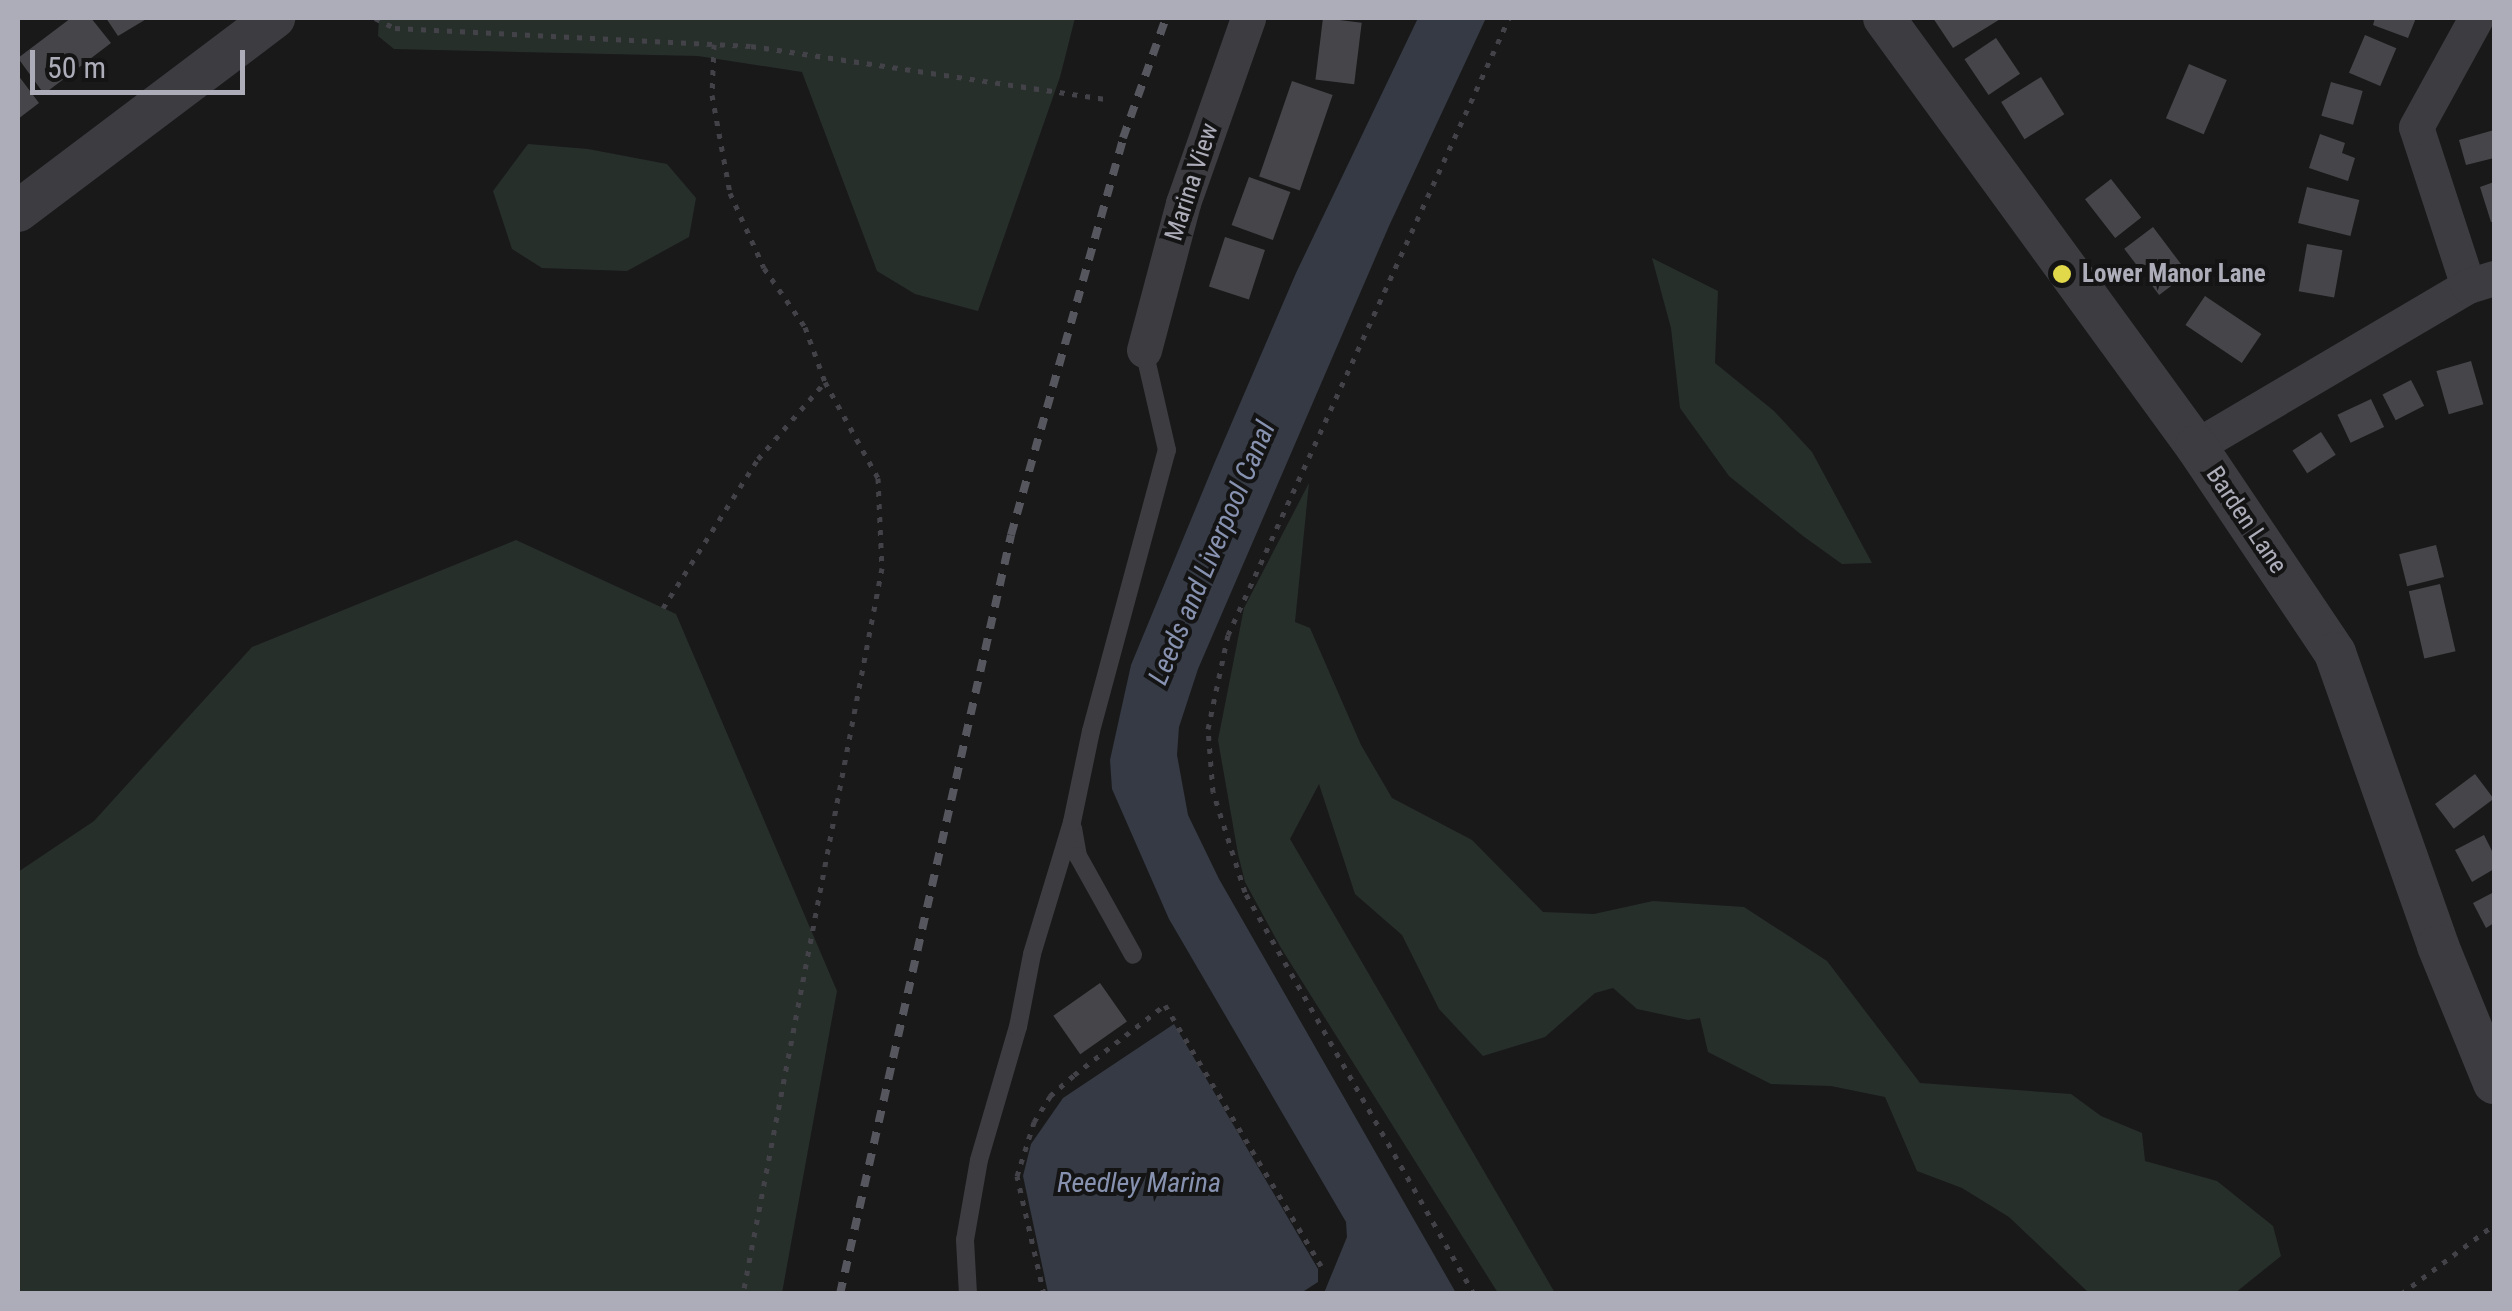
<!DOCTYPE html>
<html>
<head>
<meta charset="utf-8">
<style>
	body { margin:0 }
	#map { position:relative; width:2512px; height:1311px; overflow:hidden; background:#19191a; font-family:"Roboto Condensed",sans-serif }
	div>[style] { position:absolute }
	.green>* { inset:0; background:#272f2b }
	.water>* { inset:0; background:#353a44 }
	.building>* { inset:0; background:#46464a; transform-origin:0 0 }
	.path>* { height:5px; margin-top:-2.5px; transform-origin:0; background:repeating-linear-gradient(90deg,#424248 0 5px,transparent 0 13px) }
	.service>* { height:18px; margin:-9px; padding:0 9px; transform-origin:9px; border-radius:9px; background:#3d3c41 }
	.minor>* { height:35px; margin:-17.5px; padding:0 17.5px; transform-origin:17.5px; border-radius:17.5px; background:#3d3c41 }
	.tertiary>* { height:42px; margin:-21px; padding:0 21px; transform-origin:21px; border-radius:21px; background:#3d3c41 }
	.rail>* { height:8px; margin-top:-4px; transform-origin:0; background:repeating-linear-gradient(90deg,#56575e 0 12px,transparent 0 22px) }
	.dots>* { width:28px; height:28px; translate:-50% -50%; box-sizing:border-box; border:5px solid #141415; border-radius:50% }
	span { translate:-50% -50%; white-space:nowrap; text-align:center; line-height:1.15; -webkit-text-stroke:8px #141415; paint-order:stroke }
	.street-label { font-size:25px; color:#acadb9 }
	.poi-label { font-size:25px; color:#acadb9; font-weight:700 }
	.left { translate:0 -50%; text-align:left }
	.water-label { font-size:28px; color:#8792b0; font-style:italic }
	.frame { position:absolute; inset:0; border:20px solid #acadb9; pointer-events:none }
	.scale { position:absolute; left:30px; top:50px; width:215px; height:45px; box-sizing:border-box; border:5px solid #acadb9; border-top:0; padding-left:12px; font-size:30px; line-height:35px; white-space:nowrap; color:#acadb9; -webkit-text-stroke:8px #141415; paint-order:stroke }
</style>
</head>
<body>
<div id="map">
	<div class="green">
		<div style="clip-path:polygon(379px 18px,1075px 18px,1060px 77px,978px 311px,915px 294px,877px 271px,802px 72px,698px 56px,394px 49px,378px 36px)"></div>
		<div style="clip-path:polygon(528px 144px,588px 149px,667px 164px,696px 198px,689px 237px,627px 271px,542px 268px,512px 249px,493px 191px)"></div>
		<div style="clip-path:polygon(1652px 258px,1718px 291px,1715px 363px,1774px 411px,1812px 452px,1872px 563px,1842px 564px,1803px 536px,1729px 476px,1680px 408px,1671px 328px)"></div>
		<div style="clip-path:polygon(1309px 483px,1295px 622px,1310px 628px,1361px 745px,1392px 798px,1472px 840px,1543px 912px,1594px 914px,1653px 901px,1744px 907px,1827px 961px,1920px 1083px,2071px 1094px,2101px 1116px,2142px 1133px,2145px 1161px,2217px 1181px,2273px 1226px,2281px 1256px,2235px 1293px,2089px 1293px,2009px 1217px,1962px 1188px,1917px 1171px,1885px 1097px,1831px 1086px,1771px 1084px,1708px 1052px,1700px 1018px,1688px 1020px,1637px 1009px,1613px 988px,1595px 993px,1545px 1037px,1483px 1056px,1439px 1009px,1402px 935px,1355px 894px,1319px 784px,1290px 839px,1555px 1293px,1498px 1293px,1281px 948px,1245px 882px,1238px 854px,1218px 740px,1244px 608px)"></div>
		<div style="clip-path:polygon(516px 540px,676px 614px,837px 991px,782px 1293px,18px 1293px,18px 872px,94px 821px,252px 647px)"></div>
	</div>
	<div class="water">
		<div style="clip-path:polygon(1418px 18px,1486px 18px,1389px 226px,1198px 669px,1179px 727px,1177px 755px,1188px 815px,1219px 879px,1456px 1293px,1324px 1293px,1347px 1237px,1346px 1222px,1169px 919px,1112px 789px,1110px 760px,1131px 665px,1214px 464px,1296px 273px)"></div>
		<div style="clip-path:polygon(1174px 1024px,1318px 1269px,1318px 1282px,1301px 1293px,1048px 1293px,1023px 1176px,1031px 1144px,1063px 1098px)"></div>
	</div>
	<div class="building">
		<div style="clip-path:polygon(71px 18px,91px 18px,111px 43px,44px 94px,18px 58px)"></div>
		<div style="clip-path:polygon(106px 18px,148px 18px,118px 36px)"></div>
		<div style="left:1323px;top:18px;width:39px;height:62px;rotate:7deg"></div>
		<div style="clip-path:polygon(1933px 18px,2002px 18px,1953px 48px)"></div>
		<div style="clip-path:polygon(2375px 18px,2416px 18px,2408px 38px,2373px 25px)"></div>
		<div style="left:2365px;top:35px;width:34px;height:41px;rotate:23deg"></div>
		<div style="left:1996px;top:38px;width:43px;height:38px;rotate:56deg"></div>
		<div style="left:2189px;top:64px;width:41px;height:59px;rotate:23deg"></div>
		<div style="clip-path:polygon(18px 75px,39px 103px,18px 119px)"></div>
		<div style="left:2041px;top:77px;width:44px;height:47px;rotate:58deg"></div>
		<div style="left:1292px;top:81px;width:43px;height:101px;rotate:19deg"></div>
		<div style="left:2331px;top:82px;width:33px;height:35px;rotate:16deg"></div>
		<div style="clip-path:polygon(2494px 130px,2494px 158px,2466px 165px,2459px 140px)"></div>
		<div style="clip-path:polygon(2320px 134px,2345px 143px,2342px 153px,2355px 158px,2348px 181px,2309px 168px)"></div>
		<div style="left:1249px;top:177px;width:44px;height:51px;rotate:20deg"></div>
		<div style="left:2111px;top:179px;width:49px;height:33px;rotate:52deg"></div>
		<div style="clip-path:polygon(2494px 182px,2494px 221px,2491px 222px,2480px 187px)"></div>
		<div style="left:2307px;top:187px;width:54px;height:37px;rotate:14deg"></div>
		<div style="left:2153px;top:227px;width:58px;height:36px;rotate:53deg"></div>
		<div style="left:1225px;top:237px;width:42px;height:52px;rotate:18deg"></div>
		<div style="left:2307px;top:244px;width:36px;height:48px;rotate:10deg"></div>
		<div style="left:2205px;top:296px;width:68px;height:35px;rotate:34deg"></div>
		<div style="left:2471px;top:361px;width:45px;height:36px;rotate:74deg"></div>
		<div style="left:2411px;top:380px;width:29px;height:32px;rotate:63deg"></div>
		<div style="left:2371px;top:399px;width:31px;height:37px;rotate:65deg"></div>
		<div style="left:2321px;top:432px;width:27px;height:34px;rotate:57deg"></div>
		<div style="left:2436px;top:545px;width:33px;height:38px;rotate:76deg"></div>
		<div style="left:2440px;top:584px;width:69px;height:32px;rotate:77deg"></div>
		<div style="left:2475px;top:774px;width:31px;height:50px;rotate:53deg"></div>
		<div style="clip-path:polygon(2484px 835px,2494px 855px,2494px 869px,2472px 882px,2455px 850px)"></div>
		<div style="clip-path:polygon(2494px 892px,2494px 923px,2486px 928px,2473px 903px)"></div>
		<div style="left:1100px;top:983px;width:47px;height:57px;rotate:55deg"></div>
	</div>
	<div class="path">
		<div style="left:375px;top:18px;width:22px;rotate:27deg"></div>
		<div style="left:395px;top:28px;width:356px;rotate:2.9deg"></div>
		<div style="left:751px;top:46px;width:360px;rotate:8.5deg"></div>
		<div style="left:714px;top:44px;width:51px;rotate:92.2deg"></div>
		<div style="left:712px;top:95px;width:100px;rotate:79.6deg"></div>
		<div style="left:730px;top:193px;width:82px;rotate:65.6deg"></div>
		<div style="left:764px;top:268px;width:72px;rotate:55.2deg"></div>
		<div style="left:805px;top:327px;width:59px;rotate:70deg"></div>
		<div style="left:825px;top:382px;width:110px;rotate:61.1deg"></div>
		<div style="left:878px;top:478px;width:90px;rotate:87.5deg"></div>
		<div style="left:882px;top:568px;width:739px;rotate:100.84deg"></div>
		<div style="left:663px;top:608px;width:177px;rotate:-57.5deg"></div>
		<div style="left:758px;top:459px;width:102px;rotate:-49deg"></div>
		<div style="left:1044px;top:1294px;width:121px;rotate:-102.9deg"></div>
		<div style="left:1017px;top:1176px;width:57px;rotate:-72.5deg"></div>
		<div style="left:1034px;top:1122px;width:31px;rotate:-58deg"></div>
		<div style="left:1050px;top:1096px;width:32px;rotate:-41deg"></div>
		<div style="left:1074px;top:1075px;width:115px;rotate:-37.6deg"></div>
		<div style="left:1165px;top:1005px;width:304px;rotate:59.1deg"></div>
		<div style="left:1474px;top:1294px;width:463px;rotate:-119.7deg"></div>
		<div style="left:1245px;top:892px;width:105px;rotate:-107.7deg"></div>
		<div style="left:1213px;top:792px;width:63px;rotate:-94.5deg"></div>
		<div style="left:1208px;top:729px;width:96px;rotate:-78deg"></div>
		<div style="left:1228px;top:635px;width:678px;rotate:-65.51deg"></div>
		<div style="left:2401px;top:1294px;width:116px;rotate:-36.6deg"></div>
	</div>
	<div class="service">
		<div style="left:1073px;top:828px;width:28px;rotate:80deg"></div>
		<div style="left:1078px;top:856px;width:113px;rotate:60.9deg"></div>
		<div style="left:968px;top:1294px;width:54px;rotate:-93.2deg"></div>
		<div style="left:965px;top:1240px;width:81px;rotate:-80.1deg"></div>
		<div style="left:979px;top:1160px;width:139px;rotate:-73.7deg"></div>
		<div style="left:1018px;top:1027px;width:74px;rotate:-79.1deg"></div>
		<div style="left:1032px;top:954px;width:138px;rotate:-73.1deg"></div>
		<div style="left:1072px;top:822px;width:93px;rotate:-78.2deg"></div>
		<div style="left:1091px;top:731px;width:291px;rotate:-74.9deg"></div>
		<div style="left:1167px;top:450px;width:103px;rotate:-103deg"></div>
	</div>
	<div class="minor">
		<div style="left:2468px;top:286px;width:167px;rotate:-108.1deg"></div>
		<div style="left:2416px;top:127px;width:124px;rotate:-61.2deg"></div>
		<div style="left:1144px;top:350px;width:152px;rotate:-75.1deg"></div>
		<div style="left:1183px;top:203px;width:196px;rotate:-70.6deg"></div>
		<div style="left:2196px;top:446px;width:316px;rotate:-30.5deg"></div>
		<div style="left:2468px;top:286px;width:27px;rotate:-17deg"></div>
	</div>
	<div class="tertiary">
		<div style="left:1884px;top:18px;width:530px;rotate:53.91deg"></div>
		<div style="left:2196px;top:446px;width:249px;rotate:56.1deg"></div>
		<div style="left:2335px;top:653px;width:311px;rotate:70.6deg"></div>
		<div style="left:2438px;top:946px;width:148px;rotate:67.8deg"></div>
		<div style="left:18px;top:211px;width:321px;rotate:-37deg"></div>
	</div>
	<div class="rail">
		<div style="left:840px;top:1294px;width:778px;rotate:-77.3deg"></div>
		<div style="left:1011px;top:535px;width:412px;rotate:-74.2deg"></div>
		<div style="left:1123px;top:138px;width:127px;rotate:-70.3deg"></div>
	</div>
	<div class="dots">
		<div style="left:2062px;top:274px;background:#e1d84a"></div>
	</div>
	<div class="street-label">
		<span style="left:1192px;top:182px;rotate:-72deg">Marina View</span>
		<span style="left:2246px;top:520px;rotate:56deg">Barden Lane</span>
	</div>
	<div class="poi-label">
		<span class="left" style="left:2082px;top:274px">Lower Manor Lane</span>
	</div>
	<div class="water-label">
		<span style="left:1212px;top:553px;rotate:-67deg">Leeds and Liverpool Canal</span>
		<span style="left:1139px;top:1183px">Reedley Marina</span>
	</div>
	<div class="frame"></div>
	<div class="scale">50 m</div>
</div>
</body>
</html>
